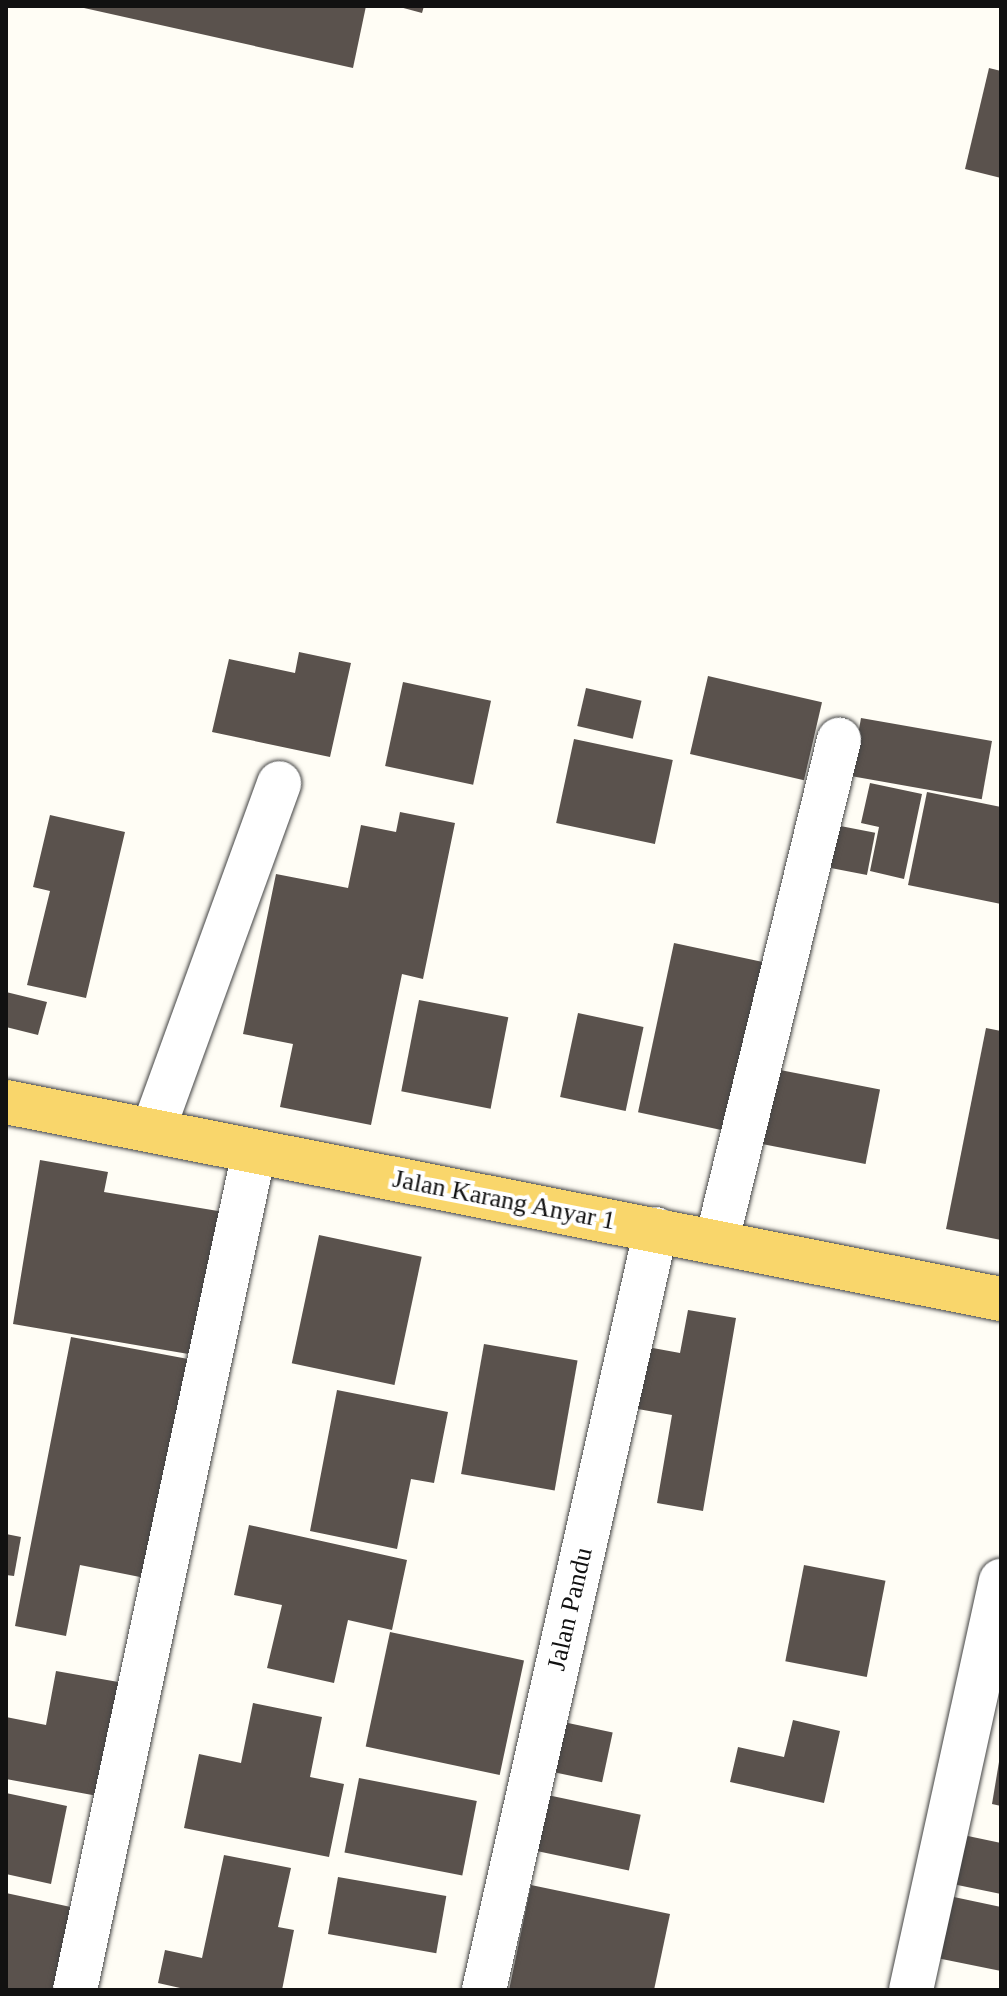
<!DOCTYPE html>
<html>
<head>
<meta charset="utf-8">
<style>
	body { margin:0 }
	#map { position:relative; width:1007px; height:1996px; overflow:hidden; background:#fffdf5; font-family:"Times New Roman",serif }
	div>[style] { position:absolute }
	.building>* { inset:0; background:#5a524d; transform-origin:0 0 }
	.roads { filter:drop-shadow(0 0 2px #444) drop-shadow(0 0 2px #444) }
	.minor>* { height:44px; margin:-22px; padding:0 22px; transform-origin:22px; border-radius:22px; background:#fff }
	.primary>* { height:44px; margin:-22px; padding:0 22px; transform-origin:22px; border-radius:22px; background:#f9d66b }
	span { translate:-50% -50%; white-space:nowrap; text-align:center; line-height:1.15; -webkit-text-stroke:8px #fff; paint-order:stroke }
	.street-label { font-size:26px; color:#111 }
	.frame { position:absolute; inset:0; border:8px solid #111; pointer-events:none }
</style>
</head>
<body>
<div id="map">
	<div class="building">
		<div style="clip-path:polygon(75px 6px,366px 6px,353px 68px)"></div>
		<div style="clip-path:polygon(396px 6px,424px 6px,422px 13px)"></div>
		<div style="clip-path:polygon(989px 68px,1001px 71px,1001px 178px,965px 169px)"></div>
		<div style="clip-path:polygon(299px 652px,351px 663px,330px 757px,212px 732px,229px 659px,295px 673px)"></div>
		<div style="left:708px;top:676px;width:117px;height:80px;rotate:13deg"></div>
		<div style="left:403px;top:682px;width:90px;height:86px;rotate:12deg"></div>
		<div style="left:586px;top:688px;width:57px;height:39px;rotate:13deg"></div>
		<div style="left:861px;top:718px;width:133px;height:59px;rotate:10deg"></div>
		<div style="left:574px;top:739px;width:101px;height:86px;rotate:12deg"></div>
		<div style="clip-path:polygon(870px 783px,922px 794px,904px 879px,870px 871px,879px 827px,861px 823px)"></div>
		<div style="clip-path:polygon(927px 792px,1001px 807px,1001px 904px,908px 885px)"></div>
		<div style="clip-path:polygon(400px 812px,455px 823px,423px 979px,402px 974px,371px 1125px,280px 1107px,293px 1044px,243px 1034px,276px 874px,348px 888px,361px 825px,396px 832px)"></div>
		<div style="clip-path:polygon(50px 815px,125px 832px,86px 998px,27px 985px,50px 891px,33px 887px)"></div>
		<div style="left:830px;top:824px;width:46px;height:43px;rotate:11deg"></div>
		<div style="left:674px;top:943px;width:96px;height:173px;rotate:12deg"></div>
		<div style="clip-path:polygon(6px 992px,47px 1002px,38px 1035px,6px 1027px)"></div>
		<div style="left:419px;top:1000px;width:91px;height:93px;rotate:11deg"></div>
		<div style="left:578px;top:1013px;width:67px;height:86px;rotate:12deg"></div>
		<div style="clip-path:polygon(986px 1028px,1001px 1031px,1001px 1240px,946px 1229px)"></div>
		<div style="left:775px;top:1069px;width:107px;height:76px;rotate:11deg"></div>
		<div style="clip-path:polygon(40px 1160px,108px 1172px,104px 1192px,230px 1213px,206px 1357px,13px 1324px)"></div>
		<div style="left:319px;top:1235px;width:105px;height:131px;rotate:12deg"></div>
		<div style="clip-path:polygon(688px 1310px,736px 1318px,703px 1511px,657px 1503px,672px 1415px,632px 1408px,642px 1346px,680px 1353px)"></div>
		<div style="clip-path:polygon(71px 1337px,188px 1359px,145px 1578px,80px 1565px,66px 1636px,15px 1626px)"></div>
		<div style="left:484px;top:1344px;width:95px;height:132px;rotate:10deg"></div>
		<div style="clip-path:polygon(337px 1390px,448px 1412px,434px 1483px,411px 1479px,397px 1549px,310px 1531px)"></div>
		<div style="clip-path:polygon(249px 1525px,407px 1560px,392px 1630px,348px 1620px,334px 1683px,267px 1668px,282px 1605px,234px 1595px)"></div>
		<div style="clip-path:polygon(6px 1534px,21px 1537px,14px 1576px,6px 1575px)"></div>
		<div style="left:804px;top:1565px;width:83px;height:98px;rotate:11deg"></div>
		<div style="left:390px;top:1632px;width:137px;height:117px;rotate:12deg"></div>
		<div style="clip-path:polygon(56px 1671px,124px 1683px,103px 1797px,6px 1779px,6px 1717px,46px 1725px)"></div>
		<div style="clip-path:polygon(253px 1703px,322px 1717px,310px 1777px,344px 1784px,329px 1857px,184px 1828px,199px 1754px,241px 1763px)"></div>
		<div style="left:554px;top:1720px;width:60px;height:51px;rotate:12deg"></div>
		<div style="clip-path:polygon(793px 1720px,840px 1731px,824px 1803px,730px 1782px,738px 1747px,784px 1757px)"></div>
		<div style="clip-path:polygon(999px 1762px,1001px 1762px,1001px 1806px,992px 1804px)"></div>
		<div style="left:359px;top:1778px;width:120px;height:76px;rotate:11deg"></div>
		<div style="clip-path:polygon(6px 1793px,67px 1806px,51px 1884px,6px 1874px)"></div>
		<div style="left:538px;top:1793px;width:105px;height:57px;rotate:12deg"></div>
		<div style="clip-path:polygon(949px 1832px,1001px 1843px,1001px 1894px,938px 1881px)"></div>
		<div style="clip-path:polygon(224px 1855px,291px 1868px,278px 1927px,294px 1930px,282px 1990px,189px 1990px,158px 1983px,165px 1950px,202px 1958px)"></div>
		<div style="left:338px;top:1877px;width:110px;height:58px;rotate:10deg"></div>
		<div style="clip-path:polygon(531px 1885px,670px 1914px,654px 1990px,509px 1990px)"></div>
		<div style="clip-path:polygon(6px 1893px,80px 1909px,63px 1990px,6px 1990px)"></div>
		<div style="clip-path:polygon(935px 1893px,1001px 1907px,1001px 1971px,922px 1955px)"></div>
	</div>
	<div class="roads">
		<div class="minor">
			<div style="left:153px;top:1130px;width:369px;rotate:-70deg"></div>
			<div style="left:717px;top:1240px;width:515px;rotate:-76.29deg"></div>
			<div style="left:75px;top:1990px;width:857px;rotate:-77.94deg"></div>
			<div style="left:484px;top:1990px;width:780px;rotate:-77.26deg"></div>
			<div style="left:911px;top:1990px;width:419px;rotate:-77.6deg"></div>
		</div>
		<div class="primary">
			<div style="left:6px;top:1102px;width:1014px;rotate:11.2deg"></div>
		</div>
	</div>
	<div class="street-label">
		<span style="left:504px;top:1200px;rotate:11deg">Jalan Karang Anyar 1</span>
		<span style="left:570px;top:1609px;rotate:-77deg">Jalan Pandu</span>
	</div>
	<div class="frame"></div>
</div>
</body>
</html>
